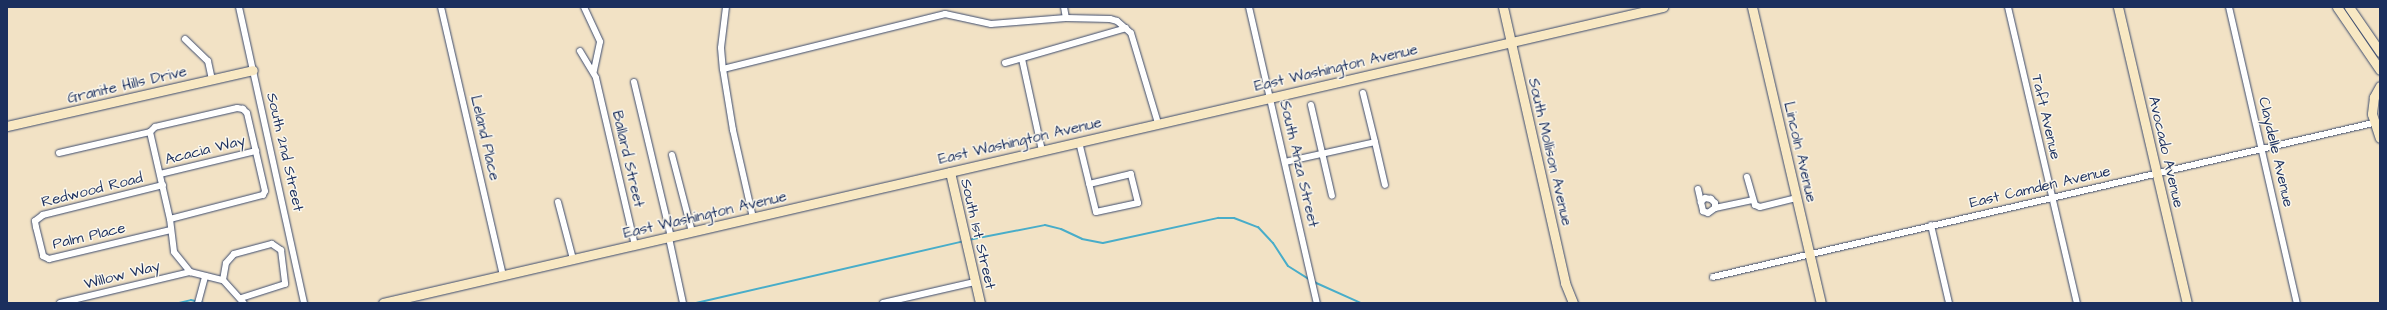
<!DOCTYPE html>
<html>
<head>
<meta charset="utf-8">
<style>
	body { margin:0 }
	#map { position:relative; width:2387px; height:310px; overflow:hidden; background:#f2e2c5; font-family:"Architects Daughter",sans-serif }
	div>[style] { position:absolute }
	.stream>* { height:2px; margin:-1px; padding:0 1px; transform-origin:1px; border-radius:1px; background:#49adc9 }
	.roads { filter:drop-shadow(0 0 1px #3b4a6d) drop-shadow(0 0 1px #3b4a6d) }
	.street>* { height:6px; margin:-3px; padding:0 3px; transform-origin:3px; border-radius:3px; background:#fff }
	.secondary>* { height:9px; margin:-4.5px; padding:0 4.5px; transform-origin:4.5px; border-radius:4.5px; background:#f8e8c3 }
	span { translate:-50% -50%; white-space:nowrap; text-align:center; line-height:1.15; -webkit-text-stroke:3px #fbf7ec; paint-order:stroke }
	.street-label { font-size:15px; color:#1b2f5e }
	.frame { position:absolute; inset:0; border:8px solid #1b2f5e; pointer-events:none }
</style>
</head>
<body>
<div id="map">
	<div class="stream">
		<div style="left:968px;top:240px;width:78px;rotate:-11deg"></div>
		<div style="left:1045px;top:225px;width:16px;rotate:14deg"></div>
		<div style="left:1061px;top:229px;width:23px;rotate:25deg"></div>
		<div style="left:1082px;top:239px;width:21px;rotate:11deg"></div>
		<div style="left:1103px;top:243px;width:118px;rotate:-12.3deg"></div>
		<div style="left:1218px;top:218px;width:16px"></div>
		<div style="left:1234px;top:218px;width:26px;rotate:21deg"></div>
		<div style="left:1258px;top:227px;width:22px;rotate:47deg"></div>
		<div style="left:1273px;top:243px;width:27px;rotate:57deg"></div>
		<div style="left:1288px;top:266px;width:26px;rotate:32deg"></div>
		<div style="left:1314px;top:282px;width:51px;rotate:24.1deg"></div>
		<div style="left:179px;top:303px;width:12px;rotate:-14deg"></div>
		<div style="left:191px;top:300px;width:13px;rotate:13deg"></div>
		<div style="left:696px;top:303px;width:275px;rotate:-13deg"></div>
	</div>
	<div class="roads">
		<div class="street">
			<div style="left:239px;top:7px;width:303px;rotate:77.6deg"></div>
			<div style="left:441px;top:7px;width:275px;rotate:77deg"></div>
			<div style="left:584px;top:7px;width:38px;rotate:65deg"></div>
			<div style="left:600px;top:42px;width:30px;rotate:102deg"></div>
			<div style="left:726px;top:7px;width:41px;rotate:97deg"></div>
			<div style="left:721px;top:48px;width:21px;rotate:85deg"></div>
			<div style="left:723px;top:69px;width:62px;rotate:80.7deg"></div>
			<div style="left:733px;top:130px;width:90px;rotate:77.2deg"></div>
			<div style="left:1064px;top:7px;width:11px;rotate:80deg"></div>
			<div style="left:1249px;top:7px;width:304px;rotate:77.1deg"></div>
			<div style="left:2008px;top:7px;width:304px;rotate:76.9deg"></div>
			<div style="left:2229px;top:7px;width:304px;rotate:77.1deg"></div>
			<div style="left:185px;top:39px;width:32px;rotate:44deg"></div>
			<div style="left:208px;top:61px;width:19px;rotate:78deg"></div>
			<div style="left:580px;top:51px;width:31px;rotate:59deg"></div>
			<div style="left:596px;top:78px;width:171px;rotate:76.9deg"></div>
			<div style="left:1022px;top:59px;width:94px;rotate:77.7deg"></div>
			<div style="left:1005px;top:63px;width:126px;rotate:-16.1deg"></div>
			<div style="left:723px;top:69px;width:229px;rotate:-13.9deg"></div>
			<div style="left:945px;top:14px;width:47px;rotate:12.3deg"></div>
			<div style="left:991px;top:24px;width:75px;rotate:-4.6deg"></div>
			<div style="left:1066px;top:18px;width:44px;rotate:1.3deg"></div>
			<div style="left:1110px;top:19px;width:7px;rotate:16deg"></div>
			<div style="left:1117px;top:21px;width:18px;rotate:41deg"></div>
			<div style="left:1131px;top:33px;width:94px;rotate:73.3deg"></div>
			<div style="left:634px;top:82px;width:159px;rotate:76.6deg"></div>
			<div style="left:1363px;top:93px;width:50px;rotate:76.2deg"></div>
			<div style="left:1311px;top:105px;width:93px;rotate:77deg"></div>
			<div style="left:1079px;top:142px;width:72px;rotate:76.3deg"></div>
			<div style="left:1096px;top:212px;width:43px;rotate:-12.1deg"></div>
			<div style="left:1138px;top:203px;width:30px;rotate:-104deg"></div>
			<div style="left:1131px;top:174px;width:43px;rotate:166.6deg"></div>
			<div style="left:59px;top:153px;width:93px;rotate:-13deg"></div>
			<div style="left:672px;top:155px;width:80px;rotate:75.4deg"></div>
			<div style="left:1285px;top:162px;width:92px;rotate:-12.5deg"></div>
			<div style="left:1375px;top:142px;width:44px;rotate:76.9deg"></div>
			<div style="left:160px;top:174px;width:99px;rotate:-13.5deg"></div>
			<div style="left:1747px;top:177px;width:29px;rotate:74deg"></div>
			<div style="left:1755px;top:205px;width:5px;rotate:22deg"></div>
			<div style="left:1760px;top:207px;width:37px;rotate:-14deg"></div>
			<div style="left:163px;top:185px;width:124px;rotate:166deg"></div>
			<div style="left:43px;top:215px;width:10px;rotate:143deg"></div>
			<div style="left:35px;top:221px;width:6px;rotate:81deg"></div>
			<div style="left:36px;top:227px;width:30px;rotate:76deg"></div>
			<div style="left:43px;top:256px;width:7px;rotate:27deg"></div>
			<div style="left:49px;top:259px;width:125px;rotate:-13.4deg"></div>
			<div style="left:1698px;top:189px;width:23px;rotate:77deg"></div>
			<div style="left:1703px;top:211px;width:5px;rotate:22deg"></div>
			<div style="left:1708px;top:213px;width:9px;rotate:-36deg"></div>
			<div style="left:1715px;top:208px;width:5px;rotate:-90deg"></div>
			<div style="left:1715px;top:203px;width:6px;rotate:-135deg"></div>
			<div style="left:1711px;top:199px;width:6px;rotate:-171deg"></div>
			<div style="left:1705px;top:198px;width:6px;rotate:135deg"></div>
			<div style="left:558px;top:202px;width:59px;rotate:75.3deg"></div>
			<div style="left:1715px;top:208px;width:38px;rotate:-12deg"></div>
			<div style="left:170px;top:219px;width:96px;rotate:-14.5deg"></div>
			<div style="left:263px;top:195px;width:4px;rotate:-63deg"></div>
			<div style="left:265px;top:191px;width:80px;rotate:-103deg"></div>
			<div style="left:247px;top:113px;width:6px;rotate:-135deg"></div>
			<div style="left:243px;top:109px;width:6px;rotate:-171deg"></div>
			<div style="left:237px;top:108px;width:84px;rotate:167deg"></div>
			<div style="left:155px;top:127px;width:7px;rotate:135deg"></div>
			<div style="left:150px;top:132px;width:89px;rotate:77.1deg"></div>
			<div style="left:170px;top:219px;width:33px;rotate:83deg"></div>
			<div style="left:174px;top:252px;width:26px;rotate:51deg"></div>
			<div style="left:190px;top:272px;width:34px;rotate:14deg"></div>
			<div style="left:223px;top:280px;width:31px;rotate:48deg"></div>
			<div style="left:1931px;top:225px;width:80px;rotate:77deg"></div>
			<div style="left:669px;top:238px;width:66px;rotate:77.8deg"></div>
			<div style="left:1713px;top:277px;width:678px;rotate:-13.13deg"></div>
			<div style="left:223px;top:280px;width:17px;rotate:-80deg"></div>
			<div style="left:226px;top:263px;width:12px;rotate:-48deg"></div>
			<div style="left:234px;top:254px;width:39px;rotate:-15deg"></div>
			<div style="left:272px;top:244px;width:11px;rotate:34deg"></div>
			<div style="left:281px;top:250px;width:34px;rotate:83deg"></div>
			<div style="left:285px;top:284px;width:46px;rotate:162.3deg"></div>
			<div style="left:60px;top:303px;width:134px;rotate:-13.4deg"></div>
			<div style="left:198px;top:303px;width:28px;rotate:-75deg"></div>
			<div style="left:883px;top:303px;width:94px;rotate:-12.9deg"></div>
		</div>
		<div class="secondary">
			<div style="left:1503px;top:7px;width:283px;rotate:77.3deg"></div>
			<div style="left:1565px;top:283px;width:22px;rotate:68deg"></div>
			<div style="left:1752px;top:7px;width:304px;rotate:76.9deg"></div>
			<div style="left:2118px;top:7px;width:304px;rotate:76.9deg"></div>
			<div style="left:2337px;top:7px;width:76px;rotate:55.7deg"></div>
			<div style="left:2349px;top:7px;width:55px;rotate:55.4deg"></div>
			<div style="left:2380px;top:86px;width:13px;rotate:119deg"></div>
			<div style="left:2374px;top:97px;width:17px;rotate:97deg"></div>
			<div style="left:2372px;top:114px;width:25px;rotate:72deg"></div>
			<div style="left:7px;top:126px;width:252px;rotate:-12.8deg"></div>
			<div style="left:950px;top:172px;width:134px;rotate:77.1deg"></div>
			<div style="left:383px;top:303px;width:1314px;rotate:-13.02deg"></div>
		</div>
	</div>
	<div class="street-label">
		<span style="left:1336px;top:68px;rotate:-13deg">East Washington Avenue</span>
		<span style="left:127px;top:85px;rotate:-13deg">Granite Hills Drive</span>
		<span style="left:2046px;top:117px;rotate:77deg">Taft Avenue</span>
		<span style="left:485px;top:138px;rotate:77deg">Leland Place</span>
		<span style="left:1020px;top:141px;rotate:-13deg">East Washington Avenue</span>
		<span style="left:205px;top:150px;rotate:-14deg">Acacia Way</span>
		<span style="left:285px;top:152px;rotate:77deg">South 2nd Street</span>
		<span style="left:1550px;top:152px;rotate:77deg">South Mollison Avenue</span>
		<span style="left:1800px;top:152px;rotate:77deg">Lincoln Avenue</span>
		<span style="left:2166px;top:152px;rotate:77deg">Avocado Avenue</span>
		<span style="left:2276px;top:152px;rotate:77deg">Claydelle Avenue</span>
		<span style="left:628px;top:159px;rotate:77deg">Ballard Street</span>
		<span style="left:1299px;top:164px;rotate:77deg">South Anza Street</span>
		<span style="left:2040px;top:187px;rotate:-13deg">East Camden Avenue</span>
		<span style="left:92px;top:190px;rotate:-14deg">Redwood Road</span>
		<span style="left:705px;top:215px;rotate:-13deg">East Washington Avenue</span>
		<span style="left:978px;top:234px;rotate:77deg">South 1st Street</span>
		<span style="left:89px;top:236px;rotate:-13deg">Palm Place</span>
		<span style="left:122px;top:275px;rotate:-14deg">Willow Way</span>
	</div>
	<div class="frame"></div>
</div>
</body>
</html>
